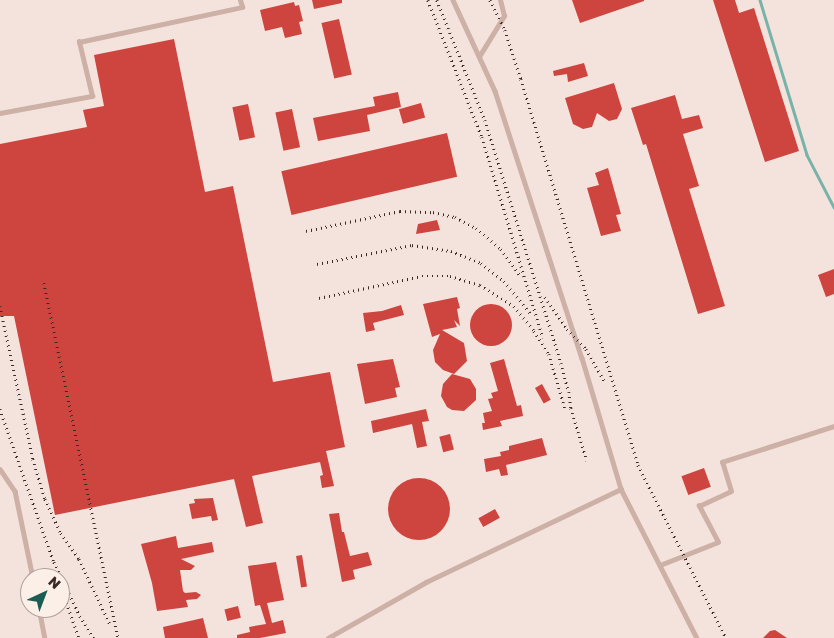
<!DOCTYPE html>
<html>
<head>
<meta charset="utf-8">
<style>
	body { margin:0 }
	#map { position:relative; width:834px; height:638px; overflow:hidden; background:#f4e3dc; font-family:"Golos Text",sans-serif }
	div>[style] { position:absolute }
	.stream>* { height:2.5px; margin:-1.25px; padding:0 1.25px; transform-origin:1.25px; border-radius:1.25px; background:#78b3aa }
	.building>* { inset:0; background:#ce443f; transform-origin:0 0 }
	.round { border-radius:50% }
	.lane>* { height:4.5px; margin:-2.25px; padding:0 2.25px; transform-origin:2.25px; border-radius:2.25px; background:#cdb0a6 }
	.rail>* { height:2.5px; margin-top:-1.25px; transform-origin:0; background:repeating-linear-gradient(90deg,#392a28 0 1px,transparent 0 5px) }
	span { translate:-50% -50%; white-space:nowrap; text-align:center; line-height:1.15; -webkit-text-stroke:5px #fbefe8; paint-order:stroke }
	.north { position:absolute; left:20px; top:568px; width:50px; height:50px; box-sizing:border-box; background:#fbefe8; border:1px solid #ada09b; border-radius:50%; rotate:43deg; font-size:14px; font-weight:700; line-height:20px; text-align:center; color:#392a28 }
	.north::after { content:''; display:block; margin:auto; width:18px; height:22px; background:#1a5d54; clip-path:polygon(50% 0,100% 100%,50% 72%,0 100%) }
</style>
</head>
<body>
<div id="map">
	<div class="stream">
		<div style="left:760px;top:0;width:162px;rotate:73.1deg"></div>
		<div style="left:807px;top:155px;width:59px;rotate:62.6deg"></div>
	</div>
	<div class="building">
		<div style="clip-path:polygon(312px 0,342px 0,342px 3px,314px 9px)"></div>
		<div style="clip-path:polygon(572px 0,644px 0,644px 1px,580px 23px)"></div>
		<div style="clip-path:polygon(713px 0,735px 0,739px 13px,754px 8px,799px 151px,765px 162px)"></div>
		<div style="clip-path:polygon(294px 2px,295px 6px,299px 5px,303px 21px,299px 22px,302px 34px,285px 38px,282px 27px,265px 31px,260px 10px)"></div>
		<div style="left:339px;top:19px;width:57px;height:18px;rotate:77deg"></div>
		<div style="clip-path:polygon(174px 39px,205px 192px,233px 186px,273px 382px,330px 372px,345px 447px,326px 451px,334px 486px,322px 488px,320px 476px,323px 475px,320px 462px,252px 476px,263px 523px,246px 527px,234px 479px,55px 515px,14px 316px,0 316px,0 144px,87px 127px,83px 110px,104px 106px,94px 55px)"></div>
		<div style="clip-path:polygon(584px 63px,588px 76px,568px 82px,567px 74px,554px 76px,553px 71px)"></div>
		<div style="clip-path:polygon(614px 83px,622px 109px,617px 119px,609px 121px,597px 113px,592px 127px,583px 129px,573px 124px,565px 98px)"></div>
		<div style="clip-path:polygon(398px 92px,401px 107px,367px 115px,370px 131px,318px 141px,313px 118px,375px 106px,373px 97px)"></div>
		<div style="clip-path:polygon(675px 95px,682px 119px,699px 115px,703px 128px,683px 134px,699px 186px,689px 189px,725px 306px,698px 314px,646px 144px,643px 145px,631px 108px)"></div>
		<div style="left:421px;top:103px;width:15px;height:23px;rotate:74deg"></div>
		<div style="left:248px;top:104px;width:34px;height:16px;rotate:78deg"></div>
		<div style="left:292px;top:109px;width:39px;height:17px;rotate:78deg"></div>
		<div style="left:447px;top:133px;width:45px;height:170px;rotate:77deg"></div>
		<div style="clip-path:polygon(608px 168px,621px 214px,616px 215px,621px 231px,601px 236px,587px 188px,599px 185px,595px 173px)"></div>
		<div style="clip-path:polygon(437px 220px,440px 230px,416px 234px,418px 224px)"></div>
		<div style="clip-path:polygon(834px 269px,834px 294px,826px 297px,818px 275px)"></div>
		<div style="clip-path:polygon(457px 297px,460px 308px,457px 309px,460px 326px,454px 320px,457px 327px,442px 330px,464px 343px,467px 361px,454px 374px,443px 370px,435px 362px,433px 350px,440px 334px,432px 337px,423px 304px)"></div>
		<div class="round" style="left:470px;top:304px;width:42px;height:42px"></div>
		<div style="clip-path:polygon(401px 305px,404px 315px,373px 323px,375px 330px,366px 332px,363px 313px,382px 311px)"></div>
		<div style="clip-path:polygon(393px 359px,400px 387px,395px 388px,397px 397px,365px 404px,357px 364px)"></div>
		<div style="clip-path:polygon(504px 359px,517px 406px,521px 405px,523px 416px,500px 421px,502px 426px,483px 430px,482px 423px,485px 423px,483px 413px,492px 411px,488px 399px,493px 398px,491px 393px,498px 391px,490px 363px)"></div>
		<div style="clip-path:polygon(452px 374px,470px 379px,476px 389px,476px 400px,464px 411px,452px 410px,447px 407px,441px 396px,443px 384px)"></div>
		<div style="left:542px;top:384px;width:18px;height:8px;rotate:61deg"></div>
		<div style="clip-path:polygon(426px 409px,429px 421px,422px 422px,427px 446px,417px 448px,412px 424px,373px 433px,371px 421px)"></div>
		<div style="left:450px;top:434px;width:16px;height:11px;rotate:76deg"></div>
		<div style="clip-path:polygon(542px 438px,547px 455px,506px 465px,508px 475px,501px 476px,499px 469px,486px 472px,484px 459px,501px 456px,500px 452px,509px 450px,509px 446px)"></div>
		<div style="left:704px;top:468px;width:20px;height:24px;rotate:70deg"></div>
		<div class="round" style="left:388px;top:478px;width:62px;height:62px"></div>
		<div style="clip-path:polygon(213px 498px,218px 520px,212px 521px,211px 516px,192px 519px,189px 504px,195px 503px,194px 499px)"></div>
		<div style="left:495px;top:509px;width:10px;height:19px;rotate:61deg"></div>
		<div style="clip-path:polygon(339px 513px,342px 532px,344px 532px,350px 556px,368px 552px,372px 565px,353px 570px,355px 579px,342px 582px,329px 514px)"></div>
		<div style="clip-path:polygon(176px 536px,178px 548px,212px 542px,214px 552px,181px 559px,195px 566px,191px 570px,180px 570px,183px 591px,185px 593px,196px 592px,201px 595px,197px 599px,186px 600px,188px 607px,157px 611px,152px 583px,141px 544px)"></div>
		<div style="left:302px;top:555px;width:32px;height:6px;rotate:81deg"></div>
		<div style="clip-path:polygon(276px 562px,284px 600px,267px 603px,272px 623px,283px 620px,286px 633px,260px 638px,237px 638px,237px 635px,250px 632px,249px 627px,266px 624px,260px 605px,255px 606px,248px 566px)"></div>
		<div style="left:238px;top:606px;width:12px;height:14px;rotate:76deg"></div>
		<div style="clip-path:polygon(203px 618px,208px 638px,165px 638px,163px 627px)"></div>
		<div style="clip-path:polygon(775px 630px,787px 638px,763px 638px,770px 631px)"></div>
	</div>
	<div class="lane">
		<div style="left:453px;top:0;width:100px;rotate:65.2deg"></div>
		<div style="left:495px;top:91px;width:281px;rotate:72deg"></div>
		<div style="left:582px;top:358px;width:137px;rotate:73.4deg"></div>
		<div style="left:621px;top:489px;width:167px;rotate:63deg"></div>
		<div style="left:480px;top:55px;width:46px;rotate:-58.4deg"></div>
		<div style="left:504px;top:16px;width:16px;rotate:-104deg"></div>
		<div style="left:0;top:113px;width:94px;rotate:-10.5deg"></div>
		<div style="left:92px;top:96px;width:56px;rotate:-103.5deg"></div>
		<div style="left:79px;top:42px;width:167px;rotate:-12.1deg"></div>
		<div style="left:242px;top:7px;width:7px;rotate:-106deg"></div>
		<div style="left:0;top:469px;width:27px;rotate:56deg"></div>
		<div style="left:15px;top:491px;width:89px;rotate:78.3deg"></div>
		<div style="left:660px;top:565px;width:62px;rotate:-21.6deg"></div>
		<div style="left:718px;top:542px;width:41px;rotate:-117.8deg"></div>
		<div style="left:699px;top:506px;width:35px;rotate:-25deg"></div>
		<div style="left:731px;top:491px;width:30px;rotate:-107deg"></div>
		<div style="left:722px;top:462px;width:118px;rotate:-17.8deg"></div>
		<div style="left:39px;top:608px;width:31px;rotate:79deg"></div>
		<div style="left:328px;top:638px;width:113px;rotate:-29.7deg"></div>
		<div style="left:426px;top:582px;width:216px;rotate:-25.5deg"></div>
	</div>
	<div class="rail">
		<div style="left:428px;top:0;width:147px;rotate:68.5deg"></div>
		<div style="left:482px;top:137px;width:210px;rotate:73.1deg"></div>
		<div style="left:437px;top:0;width:129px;rotate:68.2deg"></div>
		<div style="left:485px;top:120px;width:255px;rotate:72.6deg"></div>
		<div style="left:561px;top:363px;width:30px;rotate:75deg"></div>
		<div style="left:569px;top:392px;width:16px;rotate:83deg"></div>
		<div style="left:571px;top:408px;width:55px;rotate:73.2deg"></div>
		<div style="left:490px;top:0;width:34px;rotate:63deg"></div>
		<div style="left:505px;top:30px;width:52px;rotate:71.9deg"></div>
		<div style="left:521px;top:79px;width:403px;rotate:73.1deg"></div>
		<div style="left:638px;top:465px;width:194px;rotate:63deg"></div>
		<div style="left:306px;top:231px;width:96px;rotate:-12deg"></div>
		<div style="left:400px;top:211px;width:33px;rotate:2deg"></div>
		<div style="left:433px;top:212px;width:23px;rotate:13deg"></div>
		<div style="left:455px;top:217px;width:24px;rotate:28deg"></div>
		<div style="left:476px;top:228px;width:33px;rotate:40deg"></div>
		<div style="left:501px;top:249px;width:32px;rotate:54deg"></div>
		<div style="left:317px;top:264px;width:97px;rotate:-11.3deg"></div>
		<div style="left:412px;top:245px;width:39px;rotate:9deg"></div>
		<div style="left:451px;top:251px;width:32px;rotate:22deg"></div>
		<div style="left:481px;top:263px;width:29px;rotate:38deg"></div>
		<div style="left:504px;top:281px;width:43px;rotate:50.7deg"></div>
		<div style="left:44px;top:283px;width:363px;rotate:78.2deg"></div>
		<div style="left:545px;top:297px;width:39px;rotate:55deg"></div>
		<div style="left:567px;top:329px;width:28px;rotate:46deg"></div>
		<div style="left:586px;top:349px;width:39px;rotate:60deg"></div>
		<div style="left:319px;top:298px;width:105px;rotate:-12.1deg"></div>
		<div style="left:422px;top:276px;width:28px"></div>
		<div style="left:450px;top:276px;width:31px;rotate:17deg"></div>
		<div style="left:480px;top:285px;width:40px;rotate:32deg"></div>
		<div style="left:514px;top:306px;width:32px;rotate:51deg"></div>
		<div style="left:534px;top:331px;width:27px;rotate:57deg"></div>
		<div style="left:549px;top:354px;width:56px;rotate:73.5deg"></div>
		<div style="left:0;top:306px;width:157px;rotate:77.8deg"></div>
		<div style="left:33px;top:459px;width:42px;rotate:73.3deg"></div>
		<div style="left:45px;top:499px;width:38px;rotate:65deg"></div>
		<div style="left:61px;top:533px;width:32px;rotate:55deg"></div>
		<div style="left:79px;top:559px;width:72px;rotate:64.5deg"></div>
		<div style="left:0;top:409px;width:162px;rotate:70.6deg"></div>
		<div style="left:54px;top:562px;width:60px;rotate:64.3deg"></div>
		<div style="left:80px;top:616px;width:26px;rotate:58deg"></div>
		<div style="left:65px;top:598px;width:42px;rotate:70.7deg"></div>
	</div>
	<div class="north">N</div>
</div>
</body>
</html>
